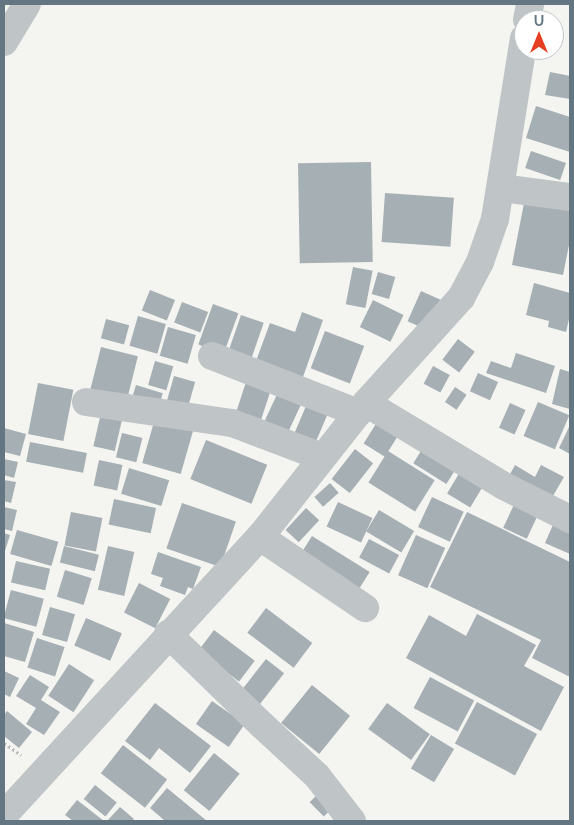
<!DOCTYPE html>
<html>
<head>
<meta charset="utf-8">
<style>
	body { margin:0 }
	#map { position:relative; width:574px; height:825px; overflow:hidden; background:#f4f4f0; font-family:Raleway,sans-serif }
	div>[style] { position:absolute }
	.building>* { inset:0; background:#a6afb4; transform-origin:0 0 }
	.path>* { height:3px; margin-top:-1.5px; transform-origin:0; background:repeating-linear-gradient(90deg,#bbbdbf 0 2.5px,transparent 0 5px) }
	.minor>* { height:28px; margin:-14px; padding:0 14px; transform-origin:14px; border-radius:14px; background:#bfc4c6 }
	span { translate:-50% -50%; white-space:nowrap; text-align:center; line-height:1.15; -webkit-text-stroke:5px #fff; paint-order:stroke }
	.frame { position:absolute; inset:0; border:5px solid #637682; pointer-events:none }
	.north { position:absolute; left:514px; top:10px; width:50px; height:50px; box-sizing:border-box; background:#fff; border:1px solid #c1c8cd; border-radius:50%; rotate:0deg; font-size:14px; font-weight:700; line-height:20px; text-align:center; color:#637682 }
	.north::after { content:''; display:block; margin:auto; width:18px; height:22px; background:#e53e20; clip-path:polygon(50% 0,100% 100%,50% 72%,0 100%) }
</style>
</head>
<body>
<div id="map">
	<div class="building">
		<div style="clip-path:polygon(550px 72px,570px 76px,570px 99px,545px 95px)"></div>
		<div style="clip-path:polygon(536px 106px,570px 117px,570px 152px,526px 138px)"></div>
		<div style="left:531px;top:151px;width:37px;height:18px;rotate:19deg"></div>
		<div style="left:371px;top:162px;width:100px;height:73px;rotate:89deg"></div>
		<div style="left:385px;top:193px;width:69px;height:49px;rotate:4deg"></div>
		<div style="clip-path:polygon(525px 198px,570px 207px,570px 240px,563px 275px,512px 265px)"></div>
		<div style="left:353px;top:267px;width:20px;height:38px;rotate:11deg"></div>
		<div style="left:378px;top:272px;width:18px;height:23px;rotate:16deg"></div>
		<div style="clip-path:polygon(534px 283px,570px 293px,570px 315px,566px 332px,548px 327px,549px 321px,526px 315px)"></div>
		<div style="left:150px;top:290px;width:27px;height:22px;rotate:22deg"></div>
		<div style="left:421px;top:291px;width:22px;height:33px;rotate:24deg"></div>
		<div style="left:373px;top:300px;width:34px;height:30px;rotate:26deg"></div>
		<div style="left:182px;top:302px;width:28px;height:22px;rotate:21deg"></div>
		<div style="left:213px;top:304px;width:27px;height:43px;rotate:20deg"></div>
		<div style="clip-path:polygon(302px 312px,323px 320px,303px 377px,256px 361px,270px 323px,295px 332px)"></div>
		<div style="left:241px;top:315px;width:24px;height:40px;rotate:19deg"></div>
		<div style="left:138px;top:316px;width:29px;height:31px;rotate:16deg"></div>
		<div style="left:106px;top:319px;width:24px;height:20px;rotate:15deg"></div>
		<div style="left:168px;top:327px;width:29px;height:30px;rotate:16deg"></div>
		<div style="left:325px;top:331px;width:42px;height:40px;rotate:21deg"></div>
		<div style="left:458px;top:339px;width:21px;height:26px;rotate:37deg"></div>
		<div style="left:101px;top:347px;width:38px;height:49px;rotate:14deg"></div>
		<div style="clip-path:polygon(516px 353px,555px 366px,546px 393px,486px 373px,491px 361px,511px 368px)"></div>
		<div style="left:155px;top:361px;width:19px;height:25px;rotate:16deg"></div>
		<div style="left:433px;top:366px;width:19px;height:20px;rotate:28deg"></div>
		<div style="clip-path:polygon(560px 369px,570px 372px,570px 409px,552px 404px)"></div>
		<div style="left:478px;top:373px;width:22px;height:20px;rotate:24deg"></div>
		<div style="left:174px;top:376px;width:22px;height:29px;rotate:16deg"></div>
		<div style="left:246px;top:382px;width:26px;height:39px;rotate:18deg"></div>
		<div style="left:38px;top:383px;width:36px;height:52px;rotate:11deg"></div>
		<div style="left:136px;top:385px;width:28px;height:16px;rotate:17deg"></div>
		<div style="left:455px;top:387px;width:14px;height:18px;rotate:34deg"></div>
		<div style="left:280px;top:388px;width:26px;height:42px;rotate:25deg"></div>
		<div style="left:309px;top:399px;width:23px;height:41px;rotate:23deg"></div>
		<div style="left:538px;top:402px;width:34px;height:37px;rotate:23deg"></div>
		<div style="left:510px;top:403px;width:17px;height:27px;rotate:24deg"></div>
		<div style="left:101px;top:413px;width:22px;height:34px;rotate:13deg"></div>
		<div style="left:156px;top:415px;width:40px;height:50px;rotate:16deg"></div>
		<div style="left:379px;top:419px;width:25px;height:29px;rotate:32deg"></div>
		<div style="clip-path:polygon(570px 425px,570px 454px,559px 448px)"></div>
		<div style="clip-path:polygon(4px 428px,26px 434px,20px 456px,4px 452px)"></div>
		<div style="left:122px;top:433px;width:21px;height:25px;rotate:14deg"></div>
		<div style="left:206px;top:440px;width:66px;height:42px;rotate:22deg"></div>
		<div style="left:30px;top:442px;width:58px;height:20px;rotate:11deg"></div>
		<div style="left:426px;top:443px;width:39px;height:24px;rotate:32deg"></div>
		<div style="left:355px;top:449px;width:23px;height:38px;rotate:38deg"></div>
		<div style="left:388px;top:451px;width:55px;height:37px;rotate:32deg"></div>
		<div style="clip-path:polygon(4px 459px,18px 462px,14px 478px,4px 475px)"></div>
		<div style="left:99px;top:460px;width:24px;height:26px;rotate:12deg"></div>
		<div style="clip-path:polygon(515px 465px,535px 477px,541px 465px,564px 477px,550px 501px,508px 478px)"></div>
		<div style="left:463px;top:467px;width:27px;height:31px;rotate:31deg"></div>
		<div style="left:129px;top:468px;width:42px;height:27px;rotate:17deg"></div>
		<div style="clip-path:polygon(4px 480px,16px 482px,11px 503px,4px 501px)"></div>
		<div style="left:330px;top:483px;width:13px;height:21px;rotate:48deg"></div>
		<div style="left:518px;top:496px;width:26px;height:35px;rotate:25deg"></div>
		<div style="left:432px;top:497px;width:35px;height:33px;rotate:25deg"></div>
		<div style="left:114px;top:499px;width:43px;height:26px;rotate:12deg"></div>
		<div style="left:338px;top:502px;width:38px;height:27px;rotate:25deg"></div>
		<div style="left:182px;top:503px;width:57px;height:48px;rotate:19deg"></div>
		<div style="clip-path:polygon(4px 507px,17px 510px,12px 531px,4px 529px)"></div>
		<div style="left:306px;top:508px;width:18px;height:30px;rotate:43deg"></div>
		<div style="left:379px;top:510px;width:41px;height:25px;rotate:31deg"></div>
		<div style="left:71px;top:512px;width:32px;height:34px;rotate:11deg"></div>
		<div style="clip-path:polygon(467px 512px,570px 562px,570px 677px,532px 658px,541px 640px,430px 587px)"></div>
		<div style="clip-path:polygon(556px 518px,570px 524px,570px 554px,545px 543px)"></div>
		<div style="left:17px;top:530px;width:43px;height:25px;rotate:16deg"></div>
		<div style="clip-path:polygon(4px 533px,10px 535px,4px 554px)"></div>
		<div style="left:416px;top:535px;width:32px;height:44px;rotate:24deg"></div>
		<div style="left:312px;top:536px;width:68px;height:21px;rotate:32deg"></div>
		<div style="left:369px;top:539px;width:34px;height:21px;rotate:28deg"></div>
		<div style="left:64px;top:546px;width:36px;height:17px;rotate:14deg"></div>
		<div style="left:108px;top:546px;width:27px;height:45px;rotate:13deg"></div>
		<div style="clip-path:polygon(158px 552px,201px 567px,193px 589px,188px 587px,185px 595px,160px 586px,163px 578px,151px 574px)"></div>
		<div style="left:16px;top:561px;width:35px;height:22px;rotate:13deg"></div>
		<div style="left:65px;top:570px;width:28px;height:28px;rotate:17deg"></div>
		<div style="left:139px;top:583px;width:35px;height:33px;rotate:27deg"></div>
		<div style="left:11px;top:590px;width:34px;height:29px;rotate:15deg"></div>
		<div style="left:50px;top:607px;width:26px;height:29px;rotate:16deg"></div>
		<div style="left:266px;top:608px;width:58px;height:31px;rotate:37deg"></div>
		<div style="clip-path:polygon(477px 614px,536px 645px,524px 666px,564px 687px,541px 731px,406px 658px,429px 615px,466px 636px)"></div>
		<div style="left:86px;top:618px;width:39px;height:30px;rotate:23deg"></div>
		<div style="clip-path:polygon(4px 623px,34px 632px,25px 662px,4px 656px)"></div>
		<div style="left:214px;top:630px;width:51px;height:26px;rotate:37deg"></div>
		<div style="left:37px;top:638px;width:29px;height:31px;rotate:18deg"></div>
		<div style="left:266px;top:659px;width:23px;height:42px;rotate:38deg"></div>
		<div style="left:69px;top:664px;width:30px;height:38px;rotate:33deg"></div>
		<div style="clip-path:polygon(4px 671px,19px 678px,10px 697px,4px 694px)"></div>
		<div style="clip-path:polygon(30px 675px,49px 687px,41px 700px,60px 712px,44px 735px,26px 724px,36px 708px,16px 696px)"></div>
		<div style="left:430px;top:677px;width:50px;height:35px;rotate:28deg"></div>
		<div style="left:312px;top:685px;width:49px;height:49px;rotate:39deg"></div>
		<div style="left:212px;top:701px;width:40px;height:28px;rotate:35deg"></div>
		<div style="left:477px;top:702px;width:68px;height:47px;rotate:28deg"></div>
		<div style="clip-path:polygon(155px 703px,211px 746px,190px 773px,159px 748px,150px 760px,125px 741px)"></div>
		<div style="left:387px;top:703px;width:53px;height:32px;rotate:36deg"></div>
		<div style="clip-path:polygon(7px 711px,32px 732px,19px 748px,4px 736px,4px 715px)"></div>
		<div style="left:431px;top:735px;width:27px;height:39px;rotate:31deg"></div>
		<div style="left:123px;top:745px;width:56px;height:36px;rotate:38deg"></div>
		<div style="left:214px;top:753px;width:33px;height:48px;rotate:39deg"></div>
		<div style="left:95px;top:785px;width:28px;height:18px;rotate:39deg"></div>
		<div style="clip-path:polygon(167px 788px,207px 821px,163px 821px,164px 820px,150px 808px)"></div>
		<div style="left:321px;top:791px;width:20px;height:16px;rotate:45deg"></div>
		<div style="clip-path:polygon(77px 800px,104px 821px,73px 821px,65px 815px)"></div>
		<div style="clip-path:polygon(120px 807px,134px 819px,132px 821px,107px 821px)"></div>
	</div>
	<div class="path">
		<div style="left:4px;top:743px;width:21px;rotate:35deg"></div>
	</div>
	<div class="minor">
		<div style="left:527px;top:20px;width:16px;rotate:-79deg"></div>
		<div style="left:4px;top:42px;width:44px;rotate:-58.8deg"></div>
		<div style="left:501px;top:188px;width:70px;rotate:7.4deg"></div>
		<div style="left:212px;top:356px;width:157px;rotate:21.3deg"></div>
		<div style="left:86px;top:402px;width:148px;rotate:8.2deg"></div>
		<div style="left:232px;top:423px;width:96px;rotate:20.7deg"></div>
		<div style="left:366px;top:403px;width:161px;rotate:31deg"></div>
		<div style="left:504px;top:486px;width:74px;rotate:26.6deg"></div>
		<div style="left:260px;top:537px;width:127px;rotate:34.1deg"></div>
		<div style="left:168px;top:634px;width:131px;rotate:44.1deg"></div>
		<div style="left:262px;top:725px;width:75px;rotate:42.8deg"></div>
		<div style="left:317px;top:776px;width:57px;rotate:52.1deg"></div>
		<div style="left:4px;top:815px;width:378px;rotate:-47.4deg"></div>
		<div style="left:260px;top:537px;width:171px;rotate:-51.7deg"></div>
		<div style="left:366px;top:403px;width:142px;rotate:-47.9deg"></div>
		<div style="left:461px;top:298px;width:41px;rotate:-62.2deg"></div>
		<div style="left:480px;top:262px;width:46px;rotate:-70.8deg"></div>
		<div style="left:495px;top:219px;width:183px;rotate:-80.9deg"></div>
	</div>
	<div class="frame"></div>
	<div class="north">U</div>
</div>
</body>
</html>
